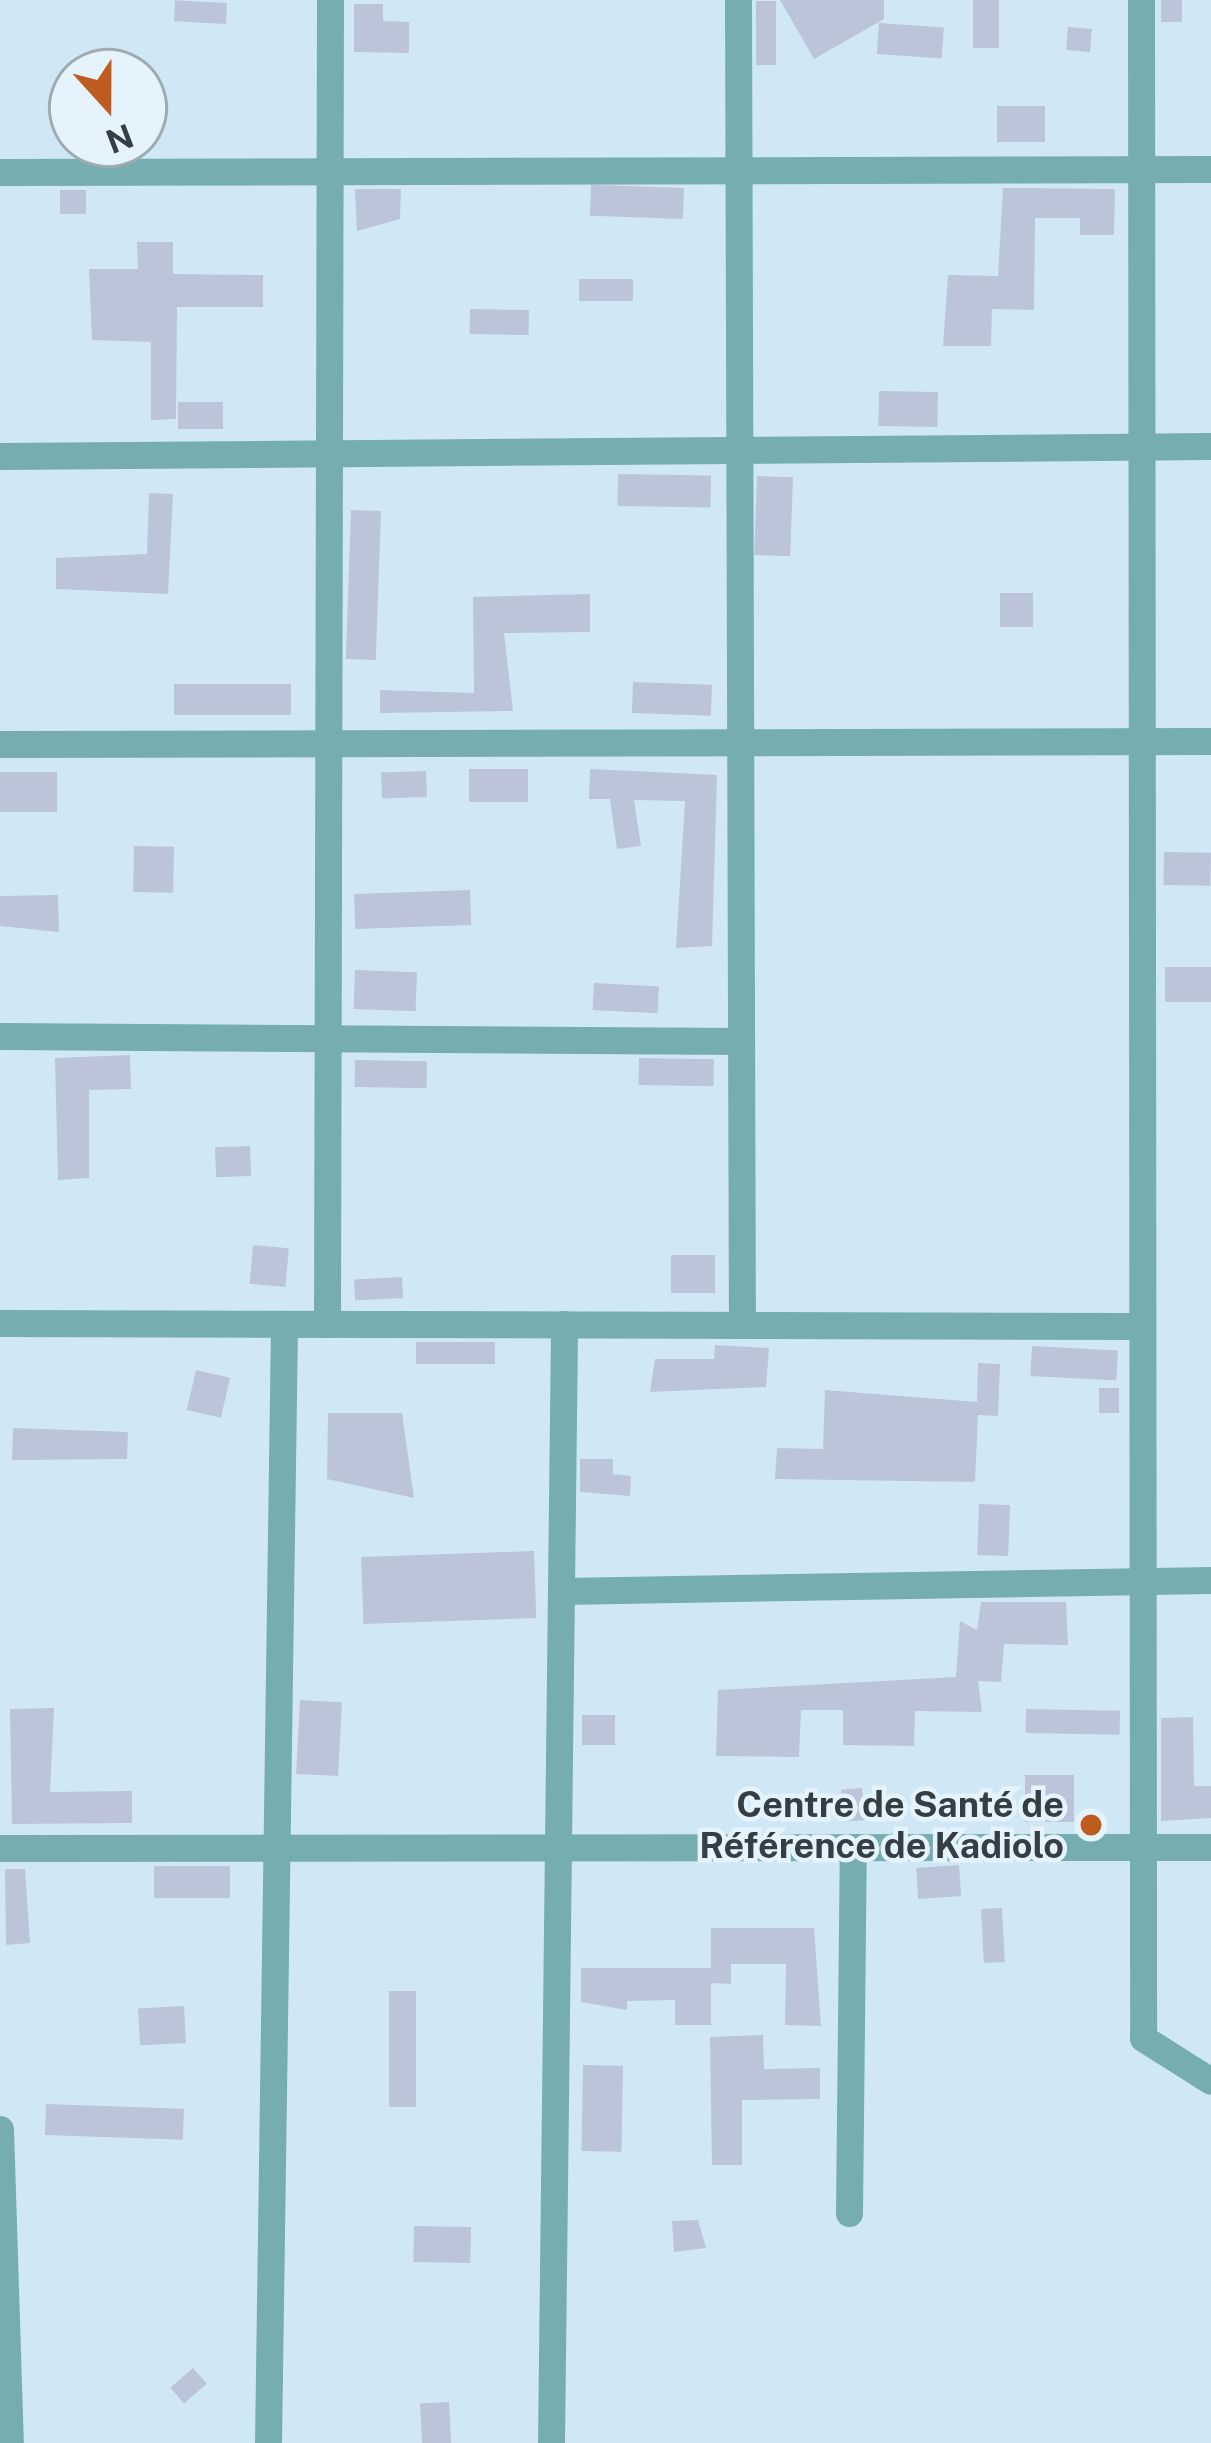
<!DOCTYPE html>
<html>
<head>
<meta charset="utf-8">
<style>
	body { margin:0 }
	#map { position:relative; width:1211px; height:2443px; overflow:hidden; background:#d0e8f6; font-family:"Public Sans",sans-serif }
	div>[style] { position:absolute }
	.building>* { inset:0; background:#bcc4da; transform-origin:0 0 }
	.minor>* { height:27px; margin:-13.5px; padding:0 13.5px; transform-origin:13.5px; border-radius:13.5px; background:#75adb0 }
	.dots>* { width:33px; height:33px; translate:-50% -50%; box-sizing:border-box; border:6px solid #e5f3fc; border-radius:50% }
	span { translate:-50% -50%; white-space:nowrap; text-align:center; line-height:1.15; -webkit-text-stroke:9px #e5f3fc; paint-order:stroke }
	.poi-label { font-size:36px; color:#343e44; font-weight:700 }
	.right { translate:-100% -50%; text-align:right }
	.north { position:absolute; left:48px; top:48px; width:120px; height:120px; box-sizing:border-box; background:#e5f3fc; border:3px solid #9eabb2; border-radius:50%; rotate:159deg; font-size:33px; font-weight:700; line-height:48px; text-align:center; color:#343e44 }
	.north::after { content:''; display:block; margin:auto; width:42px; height:54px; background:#be5c20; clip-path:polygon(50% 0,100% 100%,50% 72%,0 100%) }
</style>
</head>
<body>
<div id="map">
	<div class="building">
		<div style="clip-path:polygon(780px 0,884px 0,884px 19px,814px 59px)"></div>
		<div style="left:973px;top:0;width:26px;height:48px"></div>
		<div style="left:1161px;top:0;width:21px;height:22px"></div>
		<div style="left:756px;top:1px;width:20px;height:64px"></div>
		<div style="left:227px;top:3px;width:21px;height:52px;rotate:93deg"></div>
		<div style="clip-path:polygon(354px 4px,383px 4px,383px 21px,409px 22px,409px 53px,354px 52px)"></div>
		<div style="left:879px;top:23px;width:65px;height:31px;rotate:4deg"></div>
		<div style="left:1068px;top:27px;width:24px;height:23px;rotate:5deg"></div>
		<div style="left:997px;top:106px;width:48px;height:36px"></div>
		<div style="left:684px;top:188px;width:31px;height:93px;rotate:92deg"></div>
		<div style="clip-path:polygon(1003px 188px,1115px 189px,1114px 235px,1080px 235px,1080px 218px,1035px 218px,1034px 310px,992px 309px,991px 346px,943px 346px,948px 275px,998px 276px)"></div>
		<div style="clip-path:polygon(355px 189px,401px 189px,400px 219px,357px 231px)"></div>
		<div style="left:60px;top:190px;width:26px;height:24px"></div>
		<div style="clip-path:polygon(137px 242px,173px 242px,173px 274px,263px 275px,263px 307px,177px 307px,176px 419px,151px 420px,151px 342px,92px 340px,89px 269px,138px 269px)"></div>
		<div style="left:579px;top:279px;width:54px;height:22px"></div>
		<div style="left:470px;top:309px;width:59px;height:25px;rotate:1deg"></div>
		<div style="left:879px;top:391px;width:59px;height:35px;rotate:1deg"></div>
		<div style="left:178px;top:402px;width:45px;height:27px"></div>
		<div style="left:618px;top:474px;width:93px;height:32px;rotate:1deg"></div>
		<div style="left:757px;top:476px;width:36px;height:79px;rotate:2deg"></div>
		<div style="clip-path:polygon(149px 493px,173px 494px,168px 594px,56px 589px,56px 558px,147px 554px)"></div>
		<div style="left:351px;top:510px;width:30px;height:149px;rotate:2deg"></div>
		<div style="left:1000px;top:593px;width:33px;height:34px"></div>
		<div style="clip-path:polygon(590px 594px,590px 632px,504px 633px,513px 711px,380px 713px,380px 690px,474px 693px,473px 597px)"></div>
		<div style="left:633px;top:682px;width:79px;height:31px;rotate:2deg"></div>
		<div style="left:174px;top:684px;width:117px;height:31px"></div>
		<div style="left:469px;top:769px;width:59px;height:33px"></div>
		<div style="clip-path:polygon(590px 769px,717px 775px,712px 946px,676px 948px,685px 801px,634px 800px,641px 846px,617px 849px,610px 799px,589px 799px)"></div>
		<div style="left:426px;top:771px;width:26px;height:45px;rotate:88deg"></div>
		<div style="left:57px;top:772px;width:40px;height:57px;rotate:90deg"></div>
		<div style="left:134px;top:846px;width:40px;height:46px;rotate:1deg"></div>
		<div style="left:1164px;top:852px;width:47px;height:33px;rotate:1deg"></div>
		<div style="left:470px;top:890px;width:35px;height:116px;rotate:88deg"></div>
		<div style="clip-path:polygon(58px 895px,59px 932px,0 926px,0 896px)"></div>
		<div style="left:1211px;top:967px;width:35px;height:46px;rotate:90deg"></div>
		<div style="left:355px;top:970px;width:62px;height:39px;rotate:2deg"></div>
		<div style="left:594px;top:983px;width:65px;height:27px;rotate:3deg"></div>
		<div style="clip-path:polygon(130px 1055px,131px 1089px,89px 1090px,89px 1178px,58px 1180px,55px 1058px)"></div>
		<div style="left:639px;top:1058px;width:75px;height:27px;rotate:1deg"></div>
		<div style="left:355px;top:1060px;width:72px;height:27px;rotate:1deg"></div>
		<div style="left:250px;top:1146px;width:30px;height:35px;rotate:88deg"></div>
		<div style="left:253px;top:1245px;width:36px;height:39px;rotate:5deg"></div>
		<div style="left:671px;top:1255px;width:44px;height:38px"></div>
		<div style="left:402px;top:1277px;width:21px;height:48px;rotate:87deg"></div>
		<div style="left:416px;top:1342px;width:79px;height:22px"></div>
		<div style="clip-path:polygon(715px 1345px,769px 1348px,766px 1387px,650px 1392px,655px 1359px,714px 1359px)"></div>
		<div style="left:1032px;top:1346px;width:86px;height:30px;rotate:3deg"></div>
		<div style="clip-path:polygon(978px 1363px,1000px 1364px,998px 1416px,978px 1415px,975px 1482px,775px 1479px,777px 1448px,823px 1449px,825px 1390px,977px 1402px)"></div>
		<div style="left:196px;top:1370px;width:35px;height:41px;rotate:13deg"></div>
		<div style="left:1099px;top:1388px;width:20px;height:25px"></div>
		<div style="clip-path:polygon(328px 1413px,402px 1413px,414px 1498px,327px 1479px)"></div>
		<div style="clip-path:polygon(13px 1428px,128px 1432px,127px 1459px,12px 1460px)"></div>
		<div style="clip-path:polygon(580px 1459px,613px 1459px,613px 1474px,631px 1476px,630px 1496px,580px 1492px)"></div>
		<div style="left:979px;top:1504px;width:31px;height:51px;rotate:2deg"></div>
		<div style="left:534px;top:1551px;width:67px;height:173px;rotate:88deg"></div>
		<div style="clip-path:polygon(981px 1602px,1066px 1602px,1068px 1645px,1004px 1644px,1001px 1682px,978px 1681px,982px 1712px,915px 1711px,914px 1746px,843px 1745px,843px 1710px,801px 1710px,799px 1757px,716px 1756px,718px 1690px,956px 1677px,960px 1621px,977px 1630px)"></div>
		<div style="left:300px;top:1700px;width:42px;height:74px;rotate:3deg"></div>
		<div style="clip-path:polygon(54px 1708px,50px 1792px,132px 1791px,132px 1823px,12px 1824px,10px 1709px)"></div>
		<div style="left:1026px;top:1709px;width:94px;height:24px;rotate:1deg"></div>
		<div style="left:582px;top:1715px;width:33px;height:30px"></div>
		<div style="clip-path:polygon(1193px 1717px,1194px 1786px,1211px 1786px,1211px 1818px,1161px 1821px,1161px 1718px)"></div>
		<div style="left:1025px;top:1775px;width:49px;height:47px"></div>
		<div style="left:862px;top:1788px;width:32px;height:21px;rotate:85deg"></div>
		<div style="left:959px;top:1865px;width:31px;height:43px;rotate:86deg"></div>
		<div style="left:154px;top:1866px;width:76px;height:32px"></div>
		<div style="clip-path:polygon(5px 1869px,25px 1869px,30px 1943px,6px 1945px)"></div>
		<div style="left:1002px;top:1908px;width:54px;height:21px;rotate:87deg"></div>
		<div style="clip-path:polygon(711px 1928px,814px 1928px,821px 2026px,785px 2025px,786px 1964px,731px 1964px,731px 1984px,711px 1983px,711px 2025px,675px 2025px,675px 2000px,627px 2001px,627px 2010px,581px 2002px,581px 1968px,711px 1968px)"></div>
		<div style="left:389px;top:1991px;width:27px;height:116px"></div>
		<div style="left:184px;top:2006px;width:37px;height:46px;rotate:87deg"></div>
		<div style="clip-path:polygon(763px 2035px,764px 2069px,820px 2068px,820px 2099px,742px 2100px,742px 2165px,712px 2165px,710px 2037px)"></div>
		<div style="left:583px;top:2065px;width:40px;height:86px;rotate:1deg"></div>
		<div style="left:46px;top:2104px;width:138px;height:31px;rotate:2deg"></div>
		<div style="clip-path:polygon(698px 2220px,706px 2248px,674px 2252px,672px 2221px)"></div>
		<div style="left:414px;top:2226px;width:57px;height:36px;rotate:1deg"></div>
		<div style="left:193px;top:2368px;width:21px;height:30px;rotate:49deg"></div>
		<div style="left:449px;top:2402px;width:41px;height:29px;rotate:87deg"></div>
	</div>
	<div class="minor">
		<div style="left:738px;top:0;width:1325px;rotate:89.83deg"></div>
		<div style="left:1141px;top:0;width:2038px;rotate:89.94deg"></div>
		<div style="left:1143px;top:2038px;width:80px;rotate:32.3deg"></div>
		<div style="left:0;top:172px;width:1211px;rotate:-0.14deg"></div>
		<div style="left:0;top:456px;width:1211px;rotate:-0.47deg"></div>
		<div style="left:0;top:744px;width:1211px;rotate:-0.14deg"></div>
		<div style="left:0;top:1036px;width:741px;rotate:0.39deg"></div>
		<div style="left:0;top:1323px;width:1142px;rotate:0.15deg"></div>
		<div style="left:327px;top:1324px;width:1324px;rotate:-89.87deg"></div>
		<div style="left:561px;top:1591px;width:650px;rotate:-0.97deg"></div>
		<div style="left:0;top:1848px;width:1211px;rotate:-0.05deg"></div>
		<div style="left:0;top:2129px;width:314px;rotate:88.2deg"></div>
		<div style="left:849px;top:2213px;width:366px;rotate:-89.4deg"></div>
		<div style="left:268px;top:2443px;width:1119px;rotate:-89.18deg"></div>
		<div style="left:551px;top:2443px;width:1119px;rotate:-89.33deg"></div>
	</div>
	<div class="dots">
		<div style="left:1091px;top:1825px;background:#be5c20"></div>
	</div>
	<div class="poi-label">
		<span class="right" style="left:1064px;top:1825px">Centre de Santé de<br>Référence de Kadiolo</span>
	</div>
	<div class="north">N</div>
</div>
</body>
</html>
